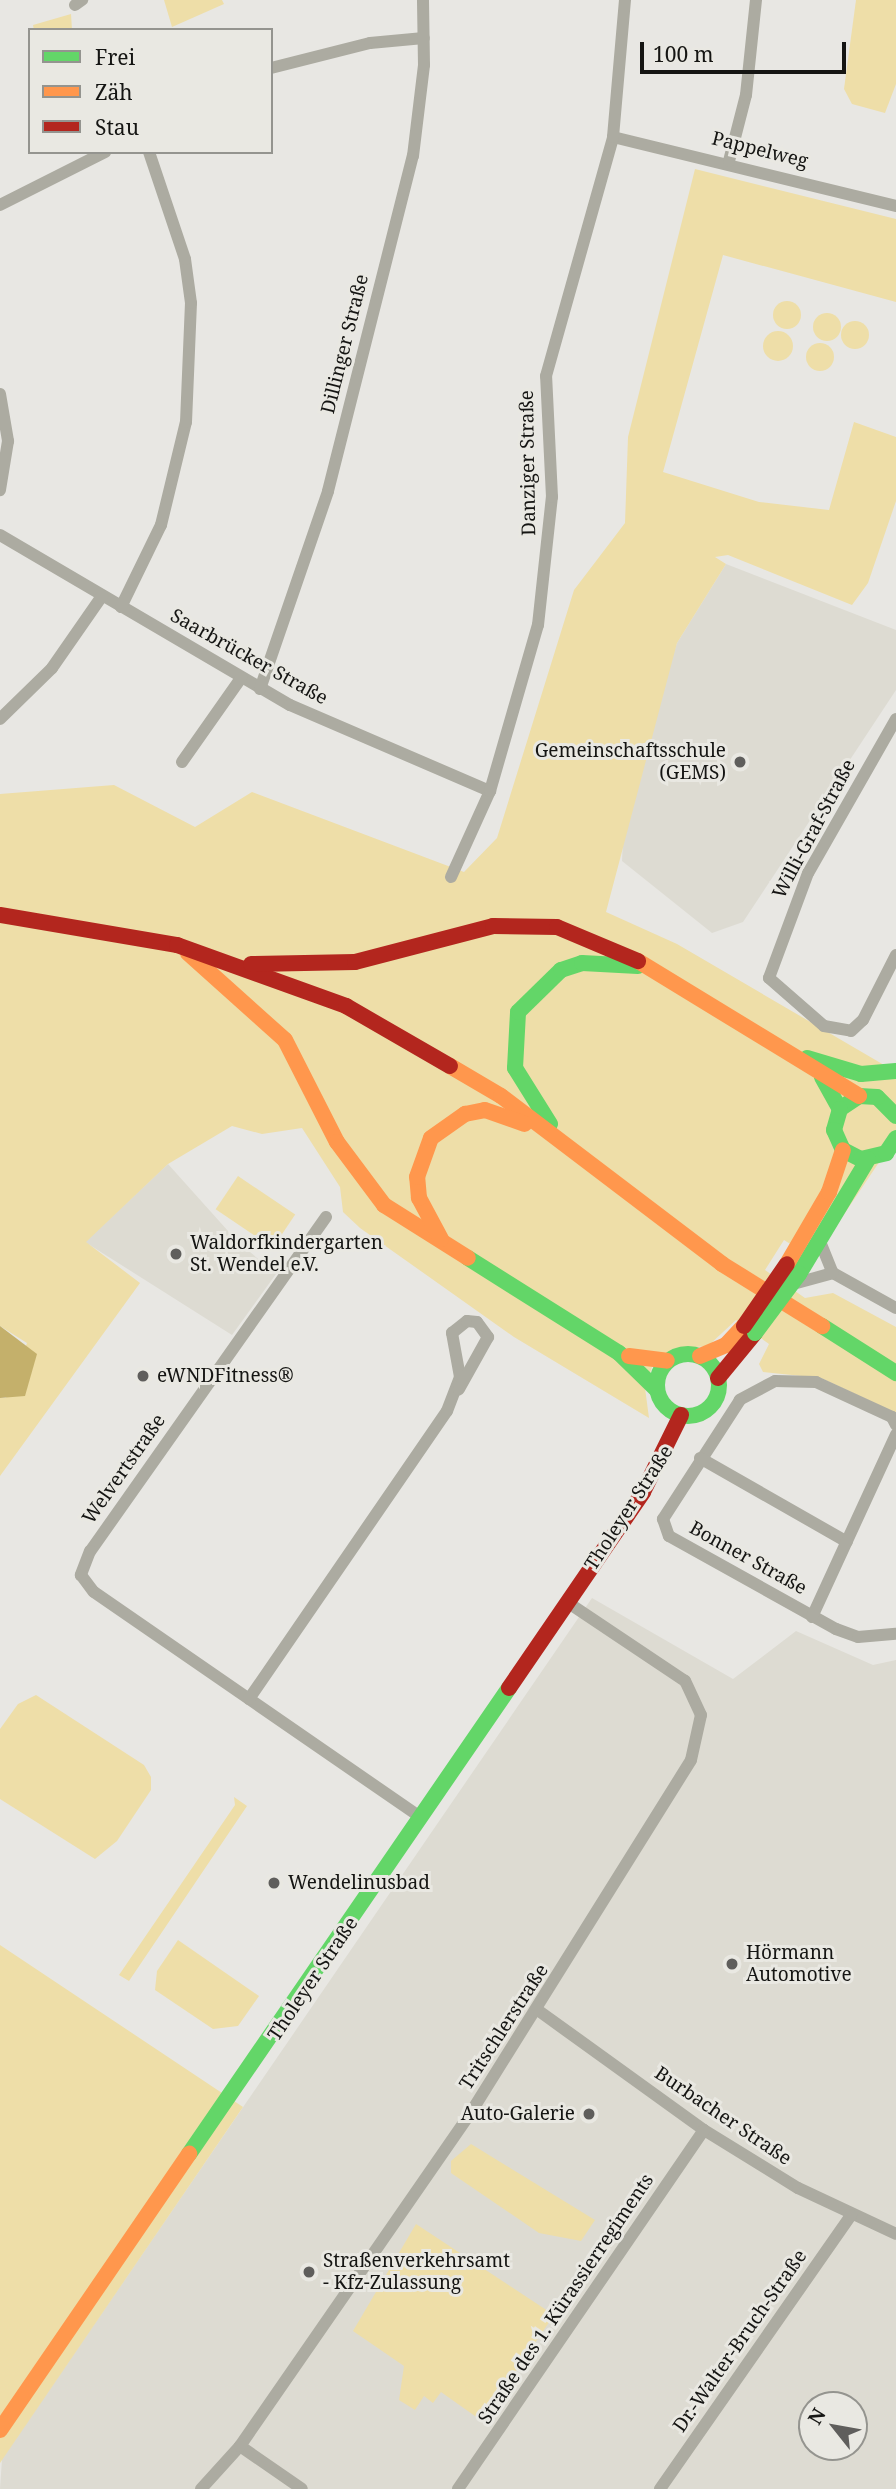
<!DOCTYPE html>
<html>
<head>
<meta charset="utf-8">
<style>
	body { margin:0 }
	#map { position:relative; width:896px; height:2489px; overflow:hidden; background:#e8e7e3; font-family:"Noto Serif",serif }
	div>[style] { position:absolute }
	.built>* { inset:0; background:#dddbd2 }
	.green>* { inset:0; background:#eedea8; transform-origin:0 0 }
	.round { border-radius:50% }
	.water>* { inset:0; background:#c4b06b }
	.street>* { height:12px; margin:-6px; padding:0 6px; transform-origin:6px; border-radius:6px; background:#acaba1 }
	.fast>* { height:16px; margin:-8px; padding:0 8px; transform-origin:8px; border-radius:8px; background:#63d668 }
	.fast>.ring { margin:-8px; padding:0; box-sizing:content-box; background:none; border:16px solid #63d668; border-radius:50% }
	.slow>* { height:16px; margin:-8px; padding:0 8px; transform-origin:8px; border-radius:8px; background:#ff974d }
	.jam>* { height:16px; margin:-8px; padding:0 8px; transform-origin:8px; border-radius:8px; background:#b3261e }
	.fast-bridge>* { height:16px; margin:-8px; padding:0 8px; transform-origin:8px; border-radius:8px; background:#63d668 }
	.jam-bridge>* { height:16px; margin:-8px; padding:0 8px; transform-origin:8px; border-radius:8px; background:#b3261e }
	.dots>* { width:19px; height:19px; translate:-50% -50%; box-sizing:border-box; border:4px solid #e9e8e2; border-radius:50% }
	span { translate:-50% -50%; white-space:nowrap; text-align:center; line-height:1.15; -webkit-text-stroke:6px #e9e8e2; paint-order:stroke }
	.street-label { font-size:19px; color:#151513 }
	.poi-label { font-size:19px; color:#151513 }
	.right { translate:-100% -50%; text-align:right }
	.left { translate:0 -50%; text-align:left }
	.legend { position:absolute; left:28px; top:28px; width:245px; height:126px; box-sizing:border-box; background:#e9e8e2; border:2px solid #94948f; margin:0; padding:9px 12px; list-style:none; font-size:21px; color:#151513 }
	.legend li { display:flex; align-items:center; gap:14px; height:35px }
	.legend b { width:35px; border:2px solid #94948f }
	.north { position:absolute; left:798px; top:2391px; width:70px; height:70px; box-sizing:border-box; background:#e9e8e2; border:2px solid #94948f; border-radius:50%; rotate:301deg; font-size:19px; font-weight:700; line-height:28px; text-align:center; color:#151513 }
	.north::after { content:''; display:block; margin:auto; width:24px; height:32px; background:#5f5e5c; clip-path:polygon(50% 0,100% 100%,50% 72%,0 100%) }
	.scale { position:absolute; left:640px; top:42px; width:206px; height:32px; box-sizing:border-box; border:4px solid #151513; border-top:0; padding-left:9px; font-size:21px; line-height:24px; white-space:nowrap; color:#151513; -webkit-text-stroke:5px #e9e8e2; paint-order:stroke }
</style>
</head>
<body>
<div id="map">
	<div class="built">
		<div style="clip-path:polygon(726px 564px,896px 630px,896px 690px,743px 922px,712px 933px,622px 861px,625px 799px,677px 643px)"></div>
		<div style="clip-path:polygon(168px 1164px,237px 1241px,276px 1274px,232px 1335px,85px 1242px)"></div>
		<div style="clip-path:polygon(evenodd,592px 1598px,733px 1679px,796px 1631px,873px 1665px,896px 1660px,896px 2489px,0 2489px,2px 2459px,592px 1598px,812px 2405px,854px 2405px,854px 2447px,812px 2447px,812px 2405px)"></div>
	</div>
	<div class="green">
		<div style="clip-path:polygon(164px 0,222px 0,224px 4px,172px 27px)"></div>
		<div style="clip-path:polygon(856px 0,896px 0,896px 84px,885px 113px,852px 104px,844px 89px)"></div>
		<div style="clip-path:polygon(71px 14px,72px 30px,34px 30px,33px 25px)"></div>
		<div style="clip-path:polygon(695px 169px,896px 219px,896px 302px,723px 255px,663px 472px,759px 502px,829px 510px,854px 422px,896px 437px,896px 501px,868px 583px,852px 605px,728px 555px,715px 557px,726px 564px,677px 643px,606px 912px,677px 944px,896px 1072px,896px 1137px,814px 1259px,784px 1240px,765px 1270px,805px 1298px,833px 1293px,896px 1327px,896px 1413px,821px 1378px,763px 1372px,759px 1364px,769px 1344px,736px 1320px,708px 1346px,672px 1349px,652px 1367px,645px 1388px,649px 1418px,514px 1337px,360px 1228px,343px 1212px,340px 1187px,302px 1128px,262px 1134px,232px 1126px,168px 1164px,86px 1242px,140px 1283px,0 1476px,0 1398px,6px 1398px,27px 1343px,0 1326px,0 794px,114px 785px,195px 827px,252px 792px,464px 872px,497px 838px,574px 590px,625px 523px,628px 437px)"></div>
		<div class="round" style="left:773px;top:301px;width:28px;height:28px"></div>
		<div class="round" style="left:813px;top:313px;width:28px;height:28px"></div>
		<div class="round" style="left:841px;top:321px;width:28px;height:28px"></div>
		<div class="round" style="left:763px;top:331px;width:30px;height:30px"></div>
		<div class="round" style="left:806px;top:343px;width:28px;height:28px"></div>
		<div style="left:238px;top:1176px;width:69px;height:40px;rotate:34deg"></div>
		<div style="clip-path:polygon(36px 1695px,144px 1765px,151px 1777px,151px 1790px,117px 1841px,95px 1859px,0 1799px,0 1729px,18px 1704px)"></div>
		<div style="clip-path:polygon(234px 1797px,247px 1806px,129px 1981px,119px 1975px,235px 1805px)"></div>
		<div style="clip-path:polygon(178px 1940px,259px 1996px,238px 2026px,213px 2029px,155px 1990px,157px 1971px)"></div>
		<div style="clip-path:polygon(0 1945px,243px 2107px,0 2463px)"></div>
		<div style="clip-path:polygon(471px 2144px,595px 2220px,581px 2241px,539px 2233px,451px 2173px,451px 2161px)"></div>
		<div style="clip-path:polygon(416px 2224px,554px 2315px,482px 2421px,441px 2392px,433px 2403px,424px 2396px,415px 2410px,399px 2400px,404px 2366px,353px 2331px)"></div>
	</div>
	<div class="water">
		<div style="clip-path:polygon(0 1326px,37px 1354px,25px 1396px,0 1398px)"></div>
	</div>
	<div class="street">
		<div style="left:75px;top:5px;width:9px;rotate:-36deg"></div>
		<div style="left:271px;top:68px;width:102px;rotate:-14.2deg"></div>
		<div style="left:370px;top:43px;width:54px;rotate:-5.3deg"></div>
		<div style="left:613px;top:137px;width:291px;rotate:13.7deg"></div>
		<div style="left:729px;top:161px;width:68px;rotate:-75.6deg"></div>
		<div style="left:746px;top:95px;width:96px;rotate:-84deg"></div>
		<div style="left:0;top:205px;width:118px;rotate:-26.8deg"></div>
		<div style="left:0;top:394px;width:48px;rotate:80.3deg"></div>
		<div style="left:8px;top:441px;width:50px;rotate:99.3deg"></div>
		<div style="left:0;top:535px;width:336px;rotate:30.4deg"></div>
		<div style="left:290px;top:705px;width:218px;rotate:23.3deg"></div>
		<div style="left:121px;top:607px;width:91px;rotate:-64deg"></div>
		<div style="left:161px;top:525px;width:106px;rotate:-76.4deg"></div>
		<div style="left:186px;top:422px;width:119px;rotate:-87.6deg"></div>
		<div style="left:191px;top:303px;width:44px;rotate:-97.8deg"></div>
		<div style="left:185px;top:259px;width:113px;rotate:-108.6deg"></div>
		<div style="left:260px;top:689px;width:209px;rotate:-71deg"></div>
		<div style="left:328px;top:491px;width:346px;rotate:-75.8deg"></div>
		<div style="left:413px;top:156px;width:92px;rotate:-83.1deg"></div>
		<div style="left:424px;top:65px;width:65px;rotate:-90.9deg"></div>
		<div style="left:0;top:719px;width:73px;rotate:-44.4deg"></div>
		<div style="left:52px;top:668px;width:88px;rotate:-55.2deg"></div>
		<div style="left:896px;top:719px;width:177px;rotate:119.7deg"></div>
		<div style="left:808px;top:873px;width:112px;rotate:110.4deg"></div>
		<div style="left:769px;top:978px;width:73px;rotate:41.1deg"></div>
		<div style="left:824px;top:1026px;width:27px;rotate:10deg"></div>
		<div style="left:851px;top:1031px;width:16px;rotate:-43deg"></div>
		<div style="left:863px;top:1020px;width:73px;rotate:-63.1deg"></div>
		<div style="left:182px;top:762px;width:103px;rotate:-54.9deg"></div>
		<div style="left:451px;top:877px;width:94px;rotate:-65.6deg"></div>
		<div style="left:490px;top:791px;width:173px;rotate:-73.9deg"></div>
		<div style="left:538px;top:625px;width:129px;rotate:-83.8deg"></div>
		<div style="left:552px;top:497px;width:121px;rotate:-92.8deg"></div>
		<div style="left:546px;top:376px;width:248px;rotate:-74.3deg"></div>
		<div style="left:613px;top:137px;width:138px;rotate:-85deg"></div>
		<div style="left:326px;top:1217px;width:409px;rotate:125.2deg"></div>
		<div style="left:90px;top:1551px;width:26px;rotate:111deg"></div>
		<div style="left:81px;top:1575px;width:21px;rotate:53deg"></div>
		<div style="left:94px;top:1592px;width:397px;rotate:34.6deg"></div>
		<div style="left:821px;top:1244px;width:31px;rotate:68deg"></div>
		<div style="left:833px;top:1273px;width:72px;rotate:29.1deg"></div>
		<div style="left:793px;top:1284px;width:41px;rotate:-15.4deg"></div>
		<div style="left:896px;top:1425px;width:9px;rotate:-117deg"></div>
		<div style="left:892px;top:1417px;width:84px;rotate:-155.3deg"></div>
		<div style="left:816px;top:1382px;width:41px;rotate:-178.6deg"></div>
		<div style="left:775px;top:1381px;width:40px;rotate:152deg"></div>
		<div style="left:740px;top:1400px;width:142px;rotate:122.9deg"></div>
		<div style="left:663px;top:1519px;width:18px;rotate:71deg"></div>
		<div style="left:669px;top:1536px;width:191px;rotate:29.1deg"></div>
		<div style="left:836px;top:1629px;width:23px;rotate:20deg"></div>
		<div style="left:858px;top:1637px;width:38px;rotate:-5deg"></div>
		<div style="left:700px;top:1458px;width:169px;rotate:29.7deg"></div>
		<div style="left:812px;top:1617px;width:201px;rotate:-65.3deg"></div>
		<div style="left:249px;top:1699px;width:349px;rotate:-55.5deg"></div>
		<div style="left:447px;top:1411px;width:36px;rotate:-69deg"></div>
		<div style="left:460px;top:1377px;width:45px;rotate:-100.3deg"></div>
		<div style="left:452px;top:1333px;width:19px;rotate:-39deg"></div>
		<div style="left:467px;top:1321px;width:10px;rotate:6deg"></div>
		<div style="left:477px;top:1322px;width:19px;rotate:54deg"></div>
		<div style="left:488px;top:1337px;width:60px;rotate:119.1deg"></div>
		<div style="left:539px;top:2011px;width:203px;rotate:35.8deg"></div>
		<div style="left:704px;top:2130px;width:110px;rotate:31.7deg"></div>
		<div style="left:798px;top:2188px;width:108px;rotate:25.1deg"></div>
		<div style="left:240px;top:2446px;width:75px;rotate:34.7deg"></div>
		<div style="left:201px;top:2489px;width:58px;rotate:-47.8deg"></div>
		<div style="left:240px;top:2446px;width:410px;rotate:-55.3deg"></div>
		<div style="left:473px;top:2109px;width:411px;rotate:-58deg"></div>
		<div style="left:691px;top:1760px;width:46px;rotate:-77.5deg"></div>
		<div style="left:701px;top:1715px;width:38px;rotate:-115deg"></div>
		<div style="left:685px;top:1681px;width:142px;rotate:-146.2deg"></div>
		<div style="left:458px;top:2489px;width:435px;rotate:-55.6deg"></div>
		<div style="left:660px;top:2489px;width:334px;rotate:-55.1deg"></div>
	</div>
	<div class="fast">
		<div style="left:807px;top:1058px;width:56px;rotate:16.5deg"></div>
		<div style="left:861px;top:1074px;width:35px;rotate:-5deg"></div>
		<div style="left:822px;top:1077px;width:37px;rotate:61deg"></div>
		<div style="left:896px;top:1116px;width:27px;rotate:-135deg"></div>
		<div style="left:877px;top:1097px;width:18px;rotate:-177deg"></div>
		<div style="left:859px;top:1096px;width:23px;rotate:146deg"></div>
		<div style="left:840px;top:1109px;width:22px;rotate:106deg"></div>
		<div style="left:834px;top:1130px;width:22px;rotate:66deg"></div>
		<div style="left:843px;top:1150px;width:20px;rotate:27deg"></div>
		<div style="left:861px;top:1159px;width:26px;rotate:-13deg"></div>
		<div style="left:886px;top:1153px;width:18px;rotate:-56deg"></div>
		<div style="left:550px;top:1124px;width:66px;rotate:-122deg"></div>
		<div style="left:515px;top:1068px;width:56px;rotate:-86.9deg"></div>
		<div style="left:518px;top:1012px;width:60px;rotate:-44.3deg"></div>
		<div style="left:561px;top:970px;width:22px;rotate:-18deg"></div>
		<div style="left:582px;top:963px;width:56px;rotate:3.1deg"></div>
		<div style="left:468px;top:1258px;width:178px;rotate:32.2deg"></div>
		<div style="left:619px;top:1353px;width:53px;rotate:44.2deg"></div>
		<div style="left:799px;top:1274px;width:134px;rotate:-59deg"></div>
		<div style="left:822px;top:1326px;width:88px;rotate:32.4deg"></div>
		<div class="ring" style="left:657px;top:1354px;width:46px;height:46px"></div>
		<div style="left:189px;top:2154px;width:565px;rotate:-55.52deg"></div>
	</div>
	<div class="slow">
		<div style="left:188px;top:953px;width:130px;rotate:41.9deg"></div>
		<div style="left:285px;top:1040px;width:114px;rotate:63deg"></div>
		<div style="left:337px;top:1142px;width:79px;rotate:53.3deg"></div>
		<div style="left:384px;top:1205px;width:99px;rotate:32.2deg"></div>
		<div style="left:638px;top:961px;width:259px;rotate:31.4deg"></div>
		<div style="left:450px;top:1066px;width:59px;rotate:30.5deg"></div>
		<div style="left:501px;top:1096px;width:278px;rotate:37.2deg"></div>
		<div style="left:722px;top:1264px;width:118px;rotate:31.8deg"></div>
		<div style="left:441px;top:1239px;width:47px;rotate:-118.2deg"></div>
		<div style="left:419px;top:1198px;width:21px;rotate:-95deg"></div>
		<div style="left:417px;top:1177px;width:41px;rotate:-70.3deg"></div>
		<div style="left:431px;top:1138px;width:42px;rotate:-35.2deg"></div>
		<div style="left:465px;top:1114px;width:20px;rotate:-11deg"></div>
		<div style="left:485px;top:1110px;width:42px;rotate:19.3deg"></div>
		<div style="left:787px;top:1264px;width:83px;rotate:-59.7deg"></div>
		<div style="left:829px;top:1192px;width:44px;rotate:-71.6deg"></div>
		<div style="left:629px;top:1356px;width:38px;rotate:7deg"></div>
		<div style="left:700px;top:1356px;width:28px;rotate:-23deg"></div>
		<div style="left:726px;top:1345px;width:26px;rotate:-47deg"></div>
		<div style="left:0;top:2430px;width:335px;rotate:-55.6deg"></div>
	</div>
	<div class="jam">
		<div style="left:0;top:915px;width:180px;rotate:9.6deg"></div>
		<div style="left:177px;top:945px;width:180px;rotate:19.8deg"></div>
		<div style="left:346px;top:1006px;width:120px;rotate:30deg"></div>
		<div style="left:251px;top:964px;width:104px;rotate:-1.1deg"></div>
		<div style="left:355px;top:962px;width:143px;rotate:-14.6deg"></div>
		<div style="left:493px;top:926px;width:64px;rotate:0.9deg"></div>
		<div style="left:557px;top:927px;width:88px;rotate:22.8deg"></div>
		<div style="left:718px;top:1378px;width:58px;rotate:-50.6deg"></div>
		<div style="left:509px;top:1688px;width:237px;rotate:-55.6deg"></div>
		<div style="left:643px;top:1492px;width:86px;rotate:-63.7deg"></div>
	</div>
	<div class="fast-bridge">
		<div style="left:755px;top:1333px;width:74px;rotate:-53.3deg"></div>
	</div>
	<div class="jam-bridge">
		<div style="left:744px;top:1326px;width:75px;rotate:-55.3deg"></div>
	</div>
	<div class="dots">
		<div style="left:740px;top:762px;background:#5f5e5c"></div>
		<div style="left:176px;top:1254px;background:#5f5e5c"></div>
		<div style="left:143px;top:1376px;background:#5f5e5c"></div>
		<div style="left:274px;top:1883px;background:#5f5e5c"></div>
		<div style="left:732px;top:1964px;background:#5f5e5c"></div>
		<div style="left:589px;top:2114px;background:#5f5e5c"></div>
		<div style="left:309px;top:2272px;background:#5f5e5c"></div>
	</div>
	<div class="street-label">
		<span style="left:760px;top:150px;rotate:14deg">Pappelweg</span>
		<span style="left:345px;top:344px;rotate:-76deg">Dillinger Straße</span>
		<span style="left:528px;top:463px;rotate:-91deg">Danziger Straße</span>
		<span style="left:249px;top:657px;rotate:29deg">Saarbrücker Straße</span>
		<span style="left:814px;top:829px;rotate:-62deg">Willi-Graf-Straße</span>
		<span style="left:124px;top:1469px;rotate:-55deg">Welvertstraße</span>
		<span style="left:629px;top:1508px;rotate:-57deg">Tholeyer Straße</span>
		<span style="left:748px;top:1558px;rotate:29deg">Bonner Straße</span>
		<span style="left:313px;top:1979px;rotate:-56deg">Tholeyer Straße</span>
		<span style="left:504px;top:2027px;rotate:-57deg">Tritschlerstraße</span>
		<span style="left:723px;top:2116px;rotate:34deg">Burbacher Straße</span>
		<span style="left:566px;top:2299px;rotate:-56deg">Straße des 1. Kürassierregiments</span>
		<span style="left:740px;top:2341px;rotate:-55deg">Dr.-Walter-Bruch-Straße</span>
	</div>
	<div class="poi-label">
		<span class="right" style="left:726px;top:762px">Gemeinschaftsschule<br>(GEMS)</span>
		<span class="left" style="left:190px;top:1254px">Waldorfkindergarten<br>St. Wendel e.V.</span>
		<span class="left" style="left:157px;top:1376px">eWNDFitness®</span>
		<span class="left" style="left:288px;top:1883px">Wendelinusbad</span>
		<span class="left" style="left:746px;top:1964px">Hörmann<br>Automotive</span>
		<span class="right" style="left:575px;top:2114px">Auto-Galerie</span>
		<span class="left" style="left:323px;top:2272px">Straßenverkehrsamt<br>- Kfz-Zulassung</span>
	</div>
	<ul class="legend">
	<li><b style="height:9px;background:#63d668"></b>Frei</li>
	<li><b style="height:9px;background:#ff974d"></b>Zäh</li>
	<li><b style="height:9px;background:#b3261e"></b>Stau</li>
	</ul>
	<div class="north">N</div>
	<div class="scale">100 m</div>
</div>
</body>
</html>
